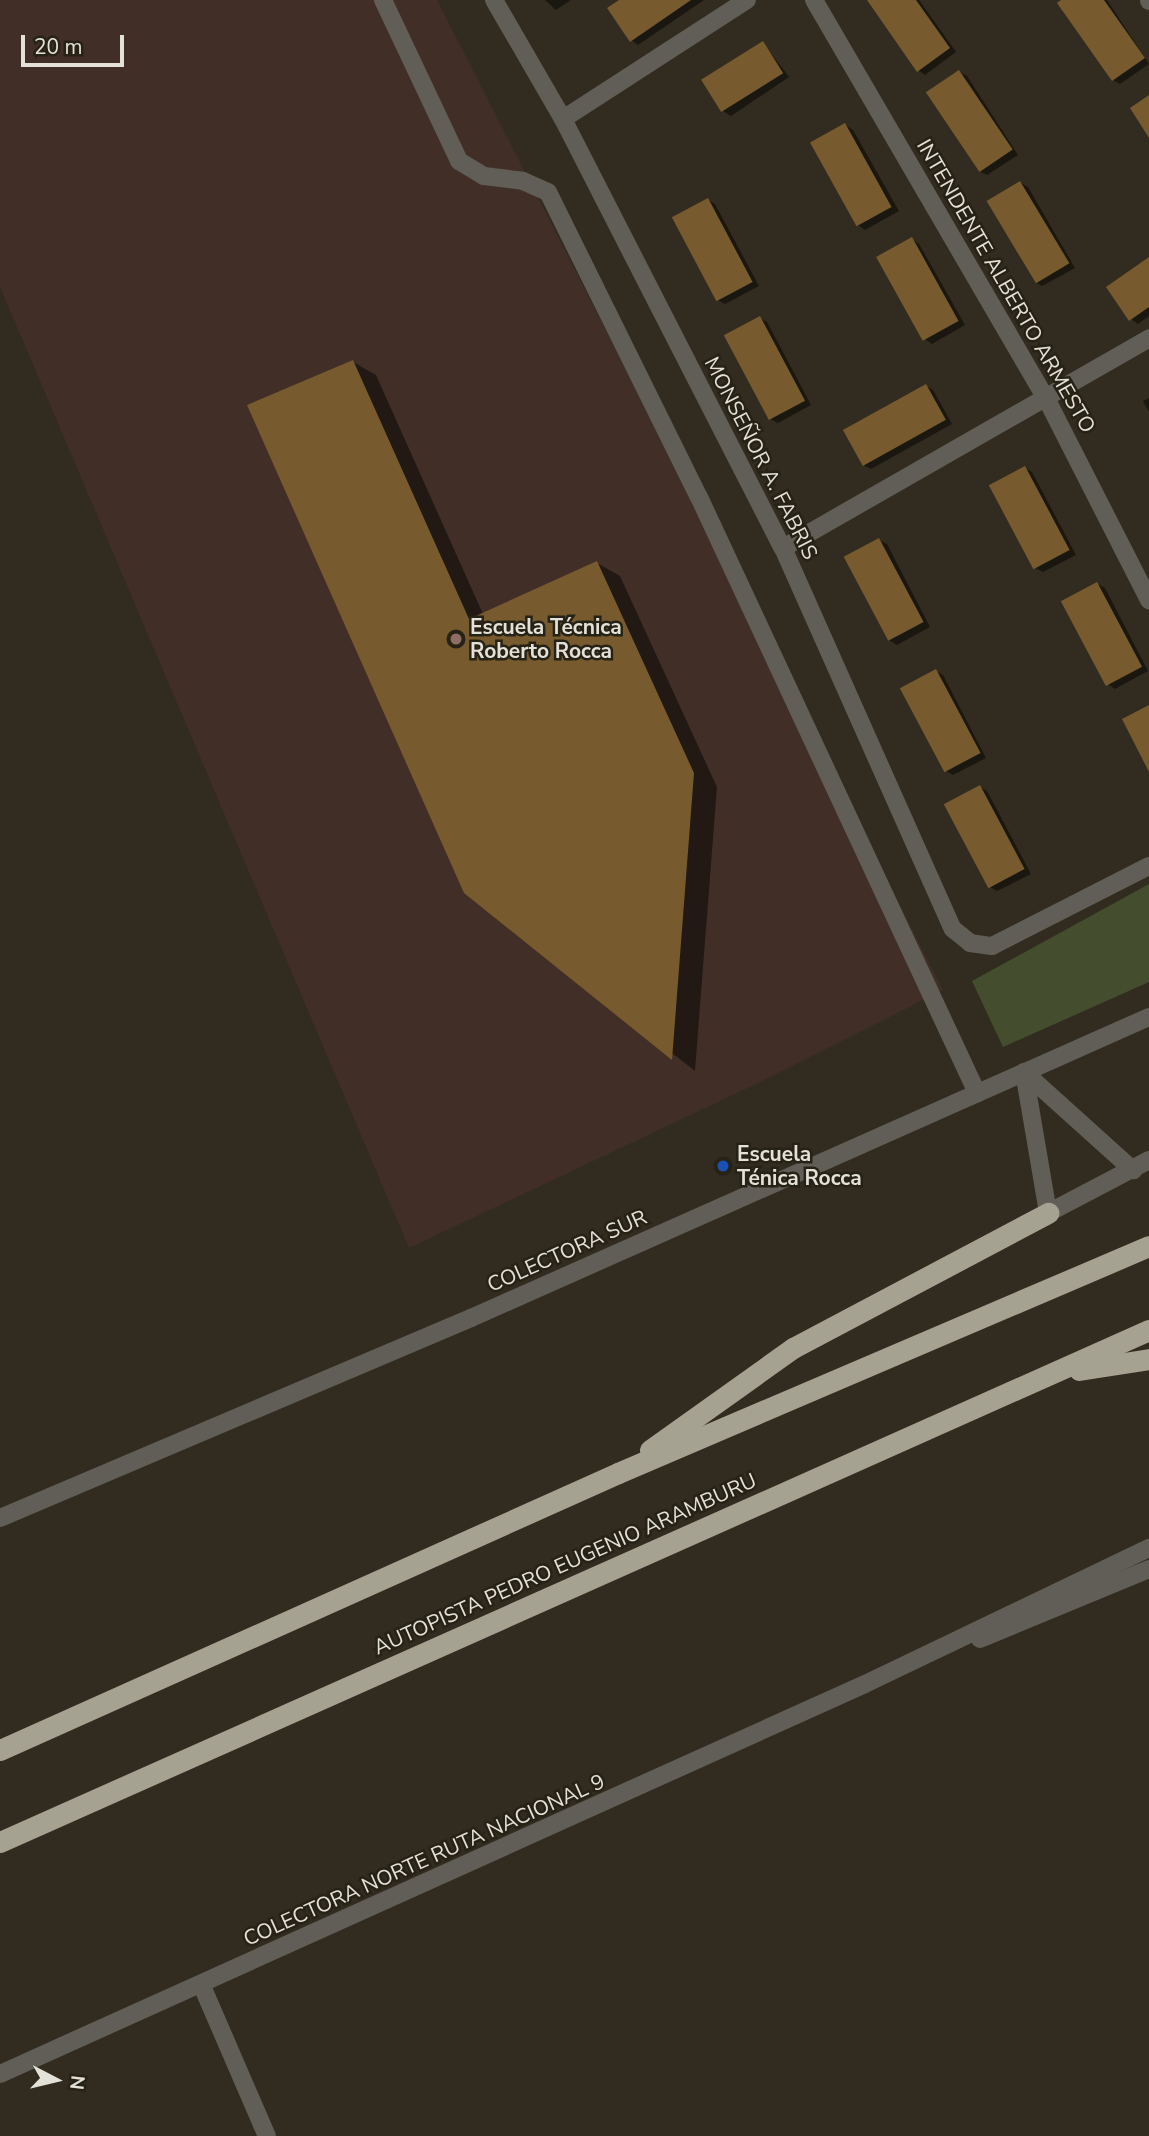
<!DOCTYPE html>
<html>
<head>
<meta charset="utf-8">
<style>
	body { margin:0 }
	#map { position:relative; width:1149px; height:2136px; overflow:hidden; background:#312c1f; font-family:"Nunito Sans",sans-serif }
	div>[style] { position:absolute }
	.education>* { inset:0; background:#412f27 }
	.green>* { inset:0; background:#444e2e }
	.shadow>* { inset:0; background:#0007 }
	.building>* { inset:0; background:#775b2e; transform-origin:0 0 }
	.service>* { height:18px; margin:-9px; padding:0 9px; transform-origin:9px; border-radius:9px; background:#605e57 }
	.minor>* { height:18px; margin:-9px; padding:0 9px; transform-origin:9px; border-radius:9px; background:#605e57 }
	.tertiary>* { height:18px; margin:-9px; padding:0 9px; transform-origin:9px; border-radius:9px; background:#605e57 }
	.motorway>* { height:21px; margin:-10.5px; padding:0 10.5px; transform-origin:10.5px; border-radius:10.5px; background:#a6a292 }
	.dots>* { width:19px; height:19px; translate:-50% -50%; box-sizing:border-box; border:4px solid #272216; border-radius:50% }
	span { translate:-50% -50%; white-space:nowrap; text-align:center; line-height:1.15; -webkit-text-stroke:5px #272216; paint-order:stroke }
	.street-label { font-size:21px; color:#e4e1d9 }
	.poi-label { font-size:21px; color:#e4e1d9; font-weight:700 }
	.left { translate:0 -50%; text-align:left }
	.north { position:absolute; left:21px; top:2045px; width:70px; height:70px; -webkit-text-stroke:5px #272216; paint-order:stroke; rotate:97deg; font-size:19px; font-weight:700; line-height:28px; text-align:center; color:#e4e1d9 }
	.north::after { content:''; display:block; margin:auto; width:24px; height:32px; background:#e4e1d9; clip-path:polygon(50% 0,100% 100%,50% 72%,0 100%) }
	.scale { position:absolute; left:21px; top:35px; width:103px; height:32px; box-sizing:border-box; border:4px solid #e4e1d9; border-top:0; padding-left:9px; font-size:21px; line-height:24px; white-space:nowrap; color:#e4e1d9; -webkit-text-stroke:5px #272216; paint-order:stroke }
</style>
</head>
<body>
<div id="map">
	<div class="education">
		<div style="clip-path:polygon(0 0,437px 0,943px 990px,754px 1085px,409px 1248px,0 287px)"></div>
	</div>
	<div class="green">
		<div style="clip-path:polygon(1149px 884px,1149px 982px,1003px 1047px,972px 981px)"></div>
	</div>
	<div class="shadow">
		<div style="clip-path:polygon(545px 0,571px 0,556px 10px)"></div>
		<div style="clip-path:polygon(622px 0,704px 0,638px 45px,631px 40px)"></div>
		<div style="clip-path:polygon(869px 0,919px 0,956px 52px,925px 75px,918px 70px)"></div>
		<div style="clip-path:polygon(1064px 0,1107px 0,1149px 64px,1120px 84px,1113px 80px)"></div>
		<div style="clip-path:polygon(763px 43px,789px 77px,731px 116px,723px 111px)"></div>
		<div style="clip-path:polygon(960px 72px,967px 76px,1018px 155px,987px 175px,979px 171px)"></div>
		<div style="clip-path:polygon(845px 125px,853px 130px,899px 211px,865px 230px,858px 225px)"></div>
		<div style="clip-path:polygon(1021px 183px,1028px 187px,1075px 268px,1042px 286px,1035px 282px)"></div>
		<div style="clip-path:polygon(708px 200px,715px 204px,759px 286px,725px 304px,718px 300px)"></div>
		<div style="clip-path:polygon(912px 239px,919px 244px,965px 325px,932px 344px,925px 339px)"></div>
		<div style="clip-path:polygon(1149px 260px,1149px 316px,1138px 324px,1131px 319px)"></div>
		<div style="clip-path:polygon(760px 318px,767px 322px,811px 405px,778px 423px,770px 419px)"></div>
		<div style="clip-path:polygon(353px 362px,376px 375px,483px 614px,597px 563px,620px 576px,717px 787px,695px 1071px,466px 892px)"></div>
		<div style="clip-path:polygon(926px 386px,933px 390px,952px 424px,871px 469px,863px 465px)"></div>
		<div style="clip-path:polygon(1149px 398px,1149px 412px,1143px 401px)"></div>
		<div style="clip-path:polygon(1025px 468px,1032px 472px,1076px 555px,1043px 572px,1035px 568px)"></div>
		<div style="clip-path:polygon(879px 540px,887px 544px,930px 627px,897px 645px,889px 640px)"></div>
		<div style="clip-path:polygon(1097px 584px,1105px 588px,1148px 671px,1115px 689px,1108px 684px)"></div>
		<div style="clip-path:polygon(936px 671px,943px 675px,986px 758px,953px 775px,946px 771px)"></div>
		<div style="clip-path:polygon(980px 787px,987px 791px,1031px 874px,997px 891px,990px 887px)"></div>
	</div>
	<div class="building">
		<div style="clip-path:polygon(619px 0,691px 0,630px 42px,607px 8px)"></div>
		<div style="clip-path:polygon(867px 0,916px 0,950px 48px,917px 72px)"></div>
		<div style="clip-path:polygon(1061px 0,1104px 0,1145px 58px,1112px 81px,1057px 3px)"></div>
		<div style="left:763px;top:41px;width:38px;height:73px;rotate:58deg"></div>
		<div style="left:959px;top:70px;width:96px;height:40px;rotate:56deg"></div>
		<div style="clip-path:polygon(1149px 95px,1149px 138px,1130px 108px)"></div>
		<div style="left:845px;top:123px;width:96px;height:40px;rotate:61deg"></div>
		<div style="left:1020px;top:181px;width:96px;height:39px;rotate:59deg"></div>
		<div style="left:708px;top:198px;width:95px;height:41px;rotate:62deg"></div>
		<div style="left:912px;top:237px;width:96px;height:41px;rotate:61deg"></div>
		<div style="clip-path:polygon(1149px 257px,1149px 307px,1129px 321px,1106px 287px)"></div>
		<div style="left:760px;top:316px;width:96px;height:41px;rotate:62deg"></div>
		<div style="clip-path:polygon(353px 360px,469px 619px,597px 561px,694px 773px,672px 1060px,464px 893px,247px 405px)"></div>
		<div style="left:926px;top:384px;width:41px;height:95px;rotate:61deg"></div>
		<div style="left:1025px;top:466px;width:95px;height:41px;rotate:62deg"></div>
		<div style="left:879px;top:538px;width:95px;height:40px;rotate:62deg"></div>
		<div style="left:1097px;top:582px;width:96px;height:41px;rotate:62deg"></div>
		<div style="left:936px;top:669px;width:95px;height:41px;rotate:62deg"></div>
		<div style="clip-path:polygon(1149px 705px,1149px 772px,1122px 719px)"></div>
		<div style="left:980px;top:785px;width:95px;height:41px;rotate:62deg"></div>
	</div>
	<div class="service">
		<div style="left:383px;top:0;width:178px;rotate:64.7deg"></div>
		<div style="left:459px;top:161px;width:29px;rotate:31deg"></div>
		<div style="left:484px;top:176px;width:39px;rotate:7deg"></div>
		<div style="left:523px;top:181px;width:27px;rotate:24deg"></div>
		<div style="left:548px;top:192px;width:340px;rotate:63.7deg"></div>
		<div style="left:699px;top:497px;width:658px;rotate:64.99deg"></div>
		<div style="left:1024px;top:1072px;width:143px;rotate:80.3deg"></div>
		<div style="left:1048px;top:1213px;width:114px;rotate:-27.7deg"></div>
		<div style="left:1024px;top:1072px;width:147px;rotate:42deg"></div>
	</div>
	<div class="minor">
		<div style="left:494px;top:0;width:138px;rotate:59.9deg"></div>
		<div style="left:563px;top:119px;width:482px;rotate:62.9deg"></div>
		<div style="left:783px;top:548px;width:417px;rotate:66deg"></div>
		<div style="left:953px;top:929px;width:22px;rotate:39deg"></div>
		<div style="left:970px;top:943px;width:22px;rotate:8deg"></div>
		<div style="left:992px;top:946px;width:176px;rotate:-27deg"></div>
		<div style="left:814px;top:0;width:463px;rotate:59.8deg"></div>
		<div style="left:1047px;top:400px;width:225px;rotate:63deg"></div>
		<div style="left:1149px;top:0;width:1px;rotate:90deg"></div>
		<div style="left:563px;top:119px;width:219px;rotate:-32.9deg"></div>
		<div style="left:783px;top:548px;width:422px;rotate:-29.8deg"></div>
		<div style="left:202px;top:1986px;width:163px;rotate:66.6deg"></div>
	</div>
	<div class="tertiary">
		<div style="left:0;top:1518px;width:512px;rotate:-23.01deg"></div>
		<div style="left:471px;top:1318px;width:742px;rotate:-23.94deg"></div>
		<div style="left:980px;top:1639px;width:183px;rotate:-22.5deg"></div>
		<div style="left:0;top:2074px;width:949px;rotate:-24.27deg"></div>
		<div style="left:865px;top:1684px;width:315px;rotate:-25.6deg"></div>
	</div>
	<div class="motorway">
		<div style="left:1079px;top:1370px;width:71px;rotate:-8.9deg"></div>
		<div style="left:650px;top:1450px;width:176px;rotate:-35.5deg"></div>
		<div style="left:793px;top:1348px;width:289px;rotate:-27.9deg"></div>
		<div style="left:0;top:1750px;width:677px;rotate:-24.14deg"></div>
		<div style="left:618px;top:1473px;width:577px;rotate:-23.15deg"></div>
		<div style="left:0;top:1842px;width:1258px;rotate:-24.02deg"></div>
	</div>
	<div class="dots">
		<div style="left:456px;top:639px;background:#8d6e63"></div>
		<div style="left:723px;top:1166px;background:#1a4fb4"></div>
	</div>
	<div class="street-label">
		<span style="left:1006px;top:286px;rotate:60deg">INTENDENTE ALBERTO ARMESTO</span>
		<span style="left:761px;top:458px;rotate:63deg">MONSEÑOR A. FABRIS</span>
		<span style="left:567px;top:1251px;rotate:-24deg">COLECTORA SUR</span>
		<span style="left:565px;top:1564px;rotate:-24deg">AUTOPISTA PEDRO EUGENIO ARAMBURU</span>
		<span style="left:424px;top:1860px;rotate:-24deg">COLECTORA NORTE RUTA NACIONAL 9</span>
	</div>
	<div class="poi-label">
		<span class="left" style="left:470px;top:639px">Escuela Técnica<br>Roberto Rocca</span>
		<span class="left" style="left:737px;top:1166px">Escuela<br>Ténica Rocca</span>
	</div>
	<div class="north">N</div>
	<div class="scale">20 m</div>
</div>
</body>
</html>
